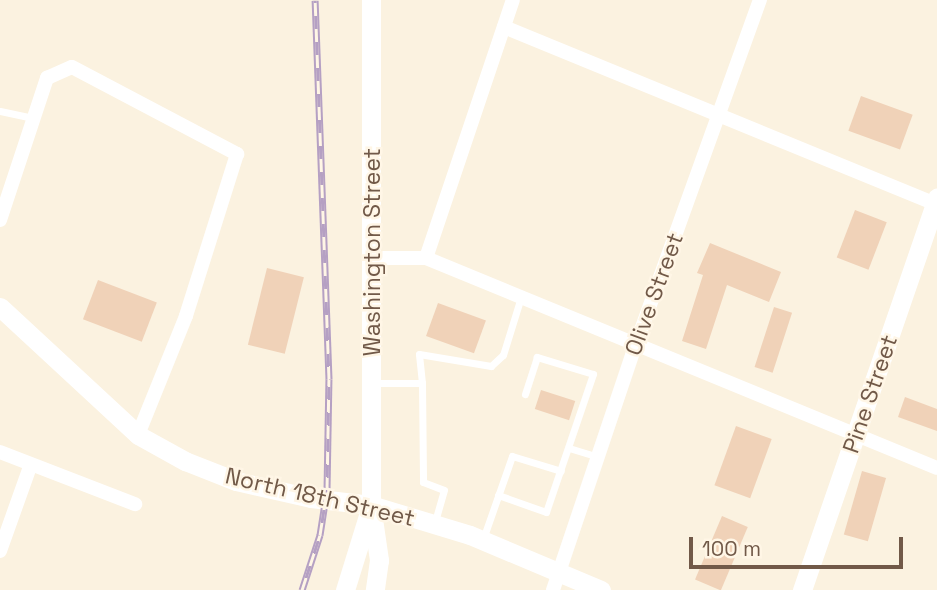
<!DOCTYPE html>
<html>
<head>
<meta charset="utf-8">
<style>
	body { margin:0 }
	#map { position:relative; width:937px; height:590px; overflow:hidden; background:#fbf2e0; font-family:"Space Grotesk",sans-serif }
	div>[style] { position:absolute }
	.building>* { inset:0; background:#f0d2b8; transform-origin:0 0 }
	.lane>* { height:7px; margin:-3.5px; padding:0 3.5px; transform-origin:3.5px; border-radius:3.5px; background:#fff }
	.street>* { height:14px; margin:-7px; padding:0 7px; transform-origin:7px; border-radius:7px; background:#fff }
	.secondary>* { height:19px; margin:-9.5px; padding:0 9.5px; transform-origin:9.5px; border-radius:9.5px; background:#fff }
	.rail>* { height:7px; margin-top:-3.5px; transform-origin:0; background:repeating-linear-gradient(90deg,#fff6e6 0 13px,#b5a0c3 0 26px); box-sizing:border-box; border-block:2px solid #b5a0c3 }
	span { translate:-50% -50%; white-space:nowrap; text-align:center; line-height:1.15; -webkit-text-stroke:5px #fff6e6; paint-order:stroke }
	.street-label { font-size:23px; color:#715948 }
	.scale { position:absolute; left:689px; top:537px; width:214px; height:32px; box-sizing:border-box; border:4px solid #715948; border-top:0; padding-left:9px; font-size:21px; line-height:24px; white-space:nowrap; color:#715948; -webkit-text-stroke:5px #fff6e6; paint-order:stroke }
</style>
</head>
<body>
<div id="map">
	<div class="building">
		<div style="left:861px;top:96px;width:55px;height:37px;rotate:20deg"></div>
		<div style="left:855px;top:210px;width:34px;height:51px;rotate:21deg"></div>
		<div style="clip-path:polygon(710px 243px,781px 272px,769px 302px,727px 285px,706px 349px,682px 341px,703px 275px,697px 273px)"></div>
		<div style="left:267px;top:268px;width:38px;height:79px;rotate:14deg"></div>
		<div style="left:98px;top:280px;width:63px;height:42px;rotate:21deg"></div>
		<div style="left:438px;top:303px;width:51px;height:35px;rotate:20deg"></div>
		<div style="left:774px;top:307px;width:19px;height:63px;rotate:18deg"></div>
		<div style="left:541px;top:390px;width:36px;height:20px;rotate:18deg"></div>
		<div style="clip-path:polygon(905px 397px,937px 409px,937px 431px,898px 417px)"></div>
		<div style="left:736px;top:426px;width:38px;height:63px;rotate:20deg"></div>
		<div style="left:862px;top:471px;width:25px;height:66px;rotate:16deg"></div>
		<div style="left:722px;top:516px;width:28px;height:69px;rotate:23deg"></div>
	</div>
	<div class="lane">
		<div style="left:0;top:111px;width:35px;rotate:12deg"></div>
		<div style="left:374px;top:383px;width:48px"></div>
		<div style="left:422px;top:383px;width:99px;rotate:89.4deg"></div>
		<div style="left:423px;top:482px;width:22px;rotate:21deg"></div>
		<div style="left:444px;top:490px;width:35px;rotate:106deg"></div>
		<div style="left:422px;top:383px;width:29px;rotate:-96deg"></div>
		<div style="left:419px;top:354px;width:73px;rotate:9.5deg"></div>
		<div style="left:491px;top:366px;width:16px;rotate:-43deg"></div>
		<div style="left:503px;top:355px;width:61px;rotate:-72.8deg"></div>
		<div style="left:569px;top:448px;width:30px;rotate:17deg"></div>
		<div style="left:498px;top:495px;width:51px;rotate:19.5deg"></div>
		<div style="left:546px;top:512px;width:146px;rotate:-71.2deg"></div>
		<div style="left:593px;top:374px;width:59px;rotate:-163.1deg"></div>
		<div style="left:537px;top:357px;width:39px;rotate:108deg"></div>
		<div style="left:483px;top:539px;width:88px;rotate:-70.7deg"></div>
		<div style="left:512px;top:456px;width:51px;rotate:17deg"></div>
	</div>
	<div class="street">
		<div style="left:504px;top:27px;width:468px;rotate:22.3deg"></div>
		<div style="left:0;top:220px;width:150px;rotate:-71.7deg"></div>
		<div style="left:47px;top:78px;width:27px;rotate:-24deg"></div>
		<div style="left:72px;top:67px;width:187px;rotate:27.8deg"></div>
		<div style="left:237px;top:154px;width:170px;rotate:107.5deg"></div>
		<div style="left:186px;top:316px;width:128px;rotate:112deg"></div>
		<div style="left:373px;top:258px;width:53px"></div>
		<div style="left:426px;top:258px;width:552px;rotate:22.34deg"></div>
		<div style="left:426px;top:258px;width:272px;rotate:-71.4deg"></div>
		<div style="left:0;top:452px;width:145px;rotate:21.1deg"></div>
		<div style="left:0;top:551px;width:92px;rotate:-70.4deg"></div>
		<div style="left:553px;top:590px;width:260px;rotate:-71.4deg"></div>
		<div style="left:636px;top:344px;width:366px;rotate:-70.2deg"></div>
	</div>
	<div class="secondary">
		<div style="left:371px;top:0;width:505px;rotate:90deg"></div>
		<div style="left:371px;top:505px;width:56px;rotate:81.7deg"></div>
		<div style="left:379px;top:560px;width:30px;rotate:98deg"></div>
		<div style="left:0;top:307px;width:188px;rotate:42.8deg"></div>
		<div style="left:138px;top:435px;width:54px;rotate:29deg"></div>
		<div style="left:185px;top:461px;width:55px;rotate:21.4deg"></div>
		<div style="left:236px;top:481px;width:77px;rotate:12.8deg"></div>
		<div style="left:311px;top:498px;width:60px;rotate:6.7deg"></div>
		<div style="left:371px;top:505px;width:103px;rotate:16.9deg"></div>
		<div style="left:470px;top:535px;width:142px;rotate:22.8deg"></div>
		<div style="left:345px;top:590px;width:88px;rotate:-72.8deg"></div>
		<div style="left:802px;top:590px;width:415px;rotate:-71deg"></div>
	</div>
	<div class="rail">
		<div style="left:302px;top:590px;width:58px;rotate:-71.9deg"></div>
		<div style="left:320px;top:535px;width:46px;rotate:-81.2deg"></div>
		<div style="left:327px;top:490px;width:111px;rotate:-89deg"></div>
		<div style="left:329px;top:379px;width:379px;rotate:-92.1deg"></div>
	</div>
	<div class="street-label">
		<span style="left:372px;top:252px;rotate:-90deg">Washington Street</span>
		<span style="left:654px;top:294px;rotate:-70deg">Olive Street</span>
		<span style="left:870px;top:394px;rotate:-71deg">Pine Street</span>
		<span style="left:320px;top:497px;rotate:13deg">North 18th Street</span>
	</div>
	<div class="scale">100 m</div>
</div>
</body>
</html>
